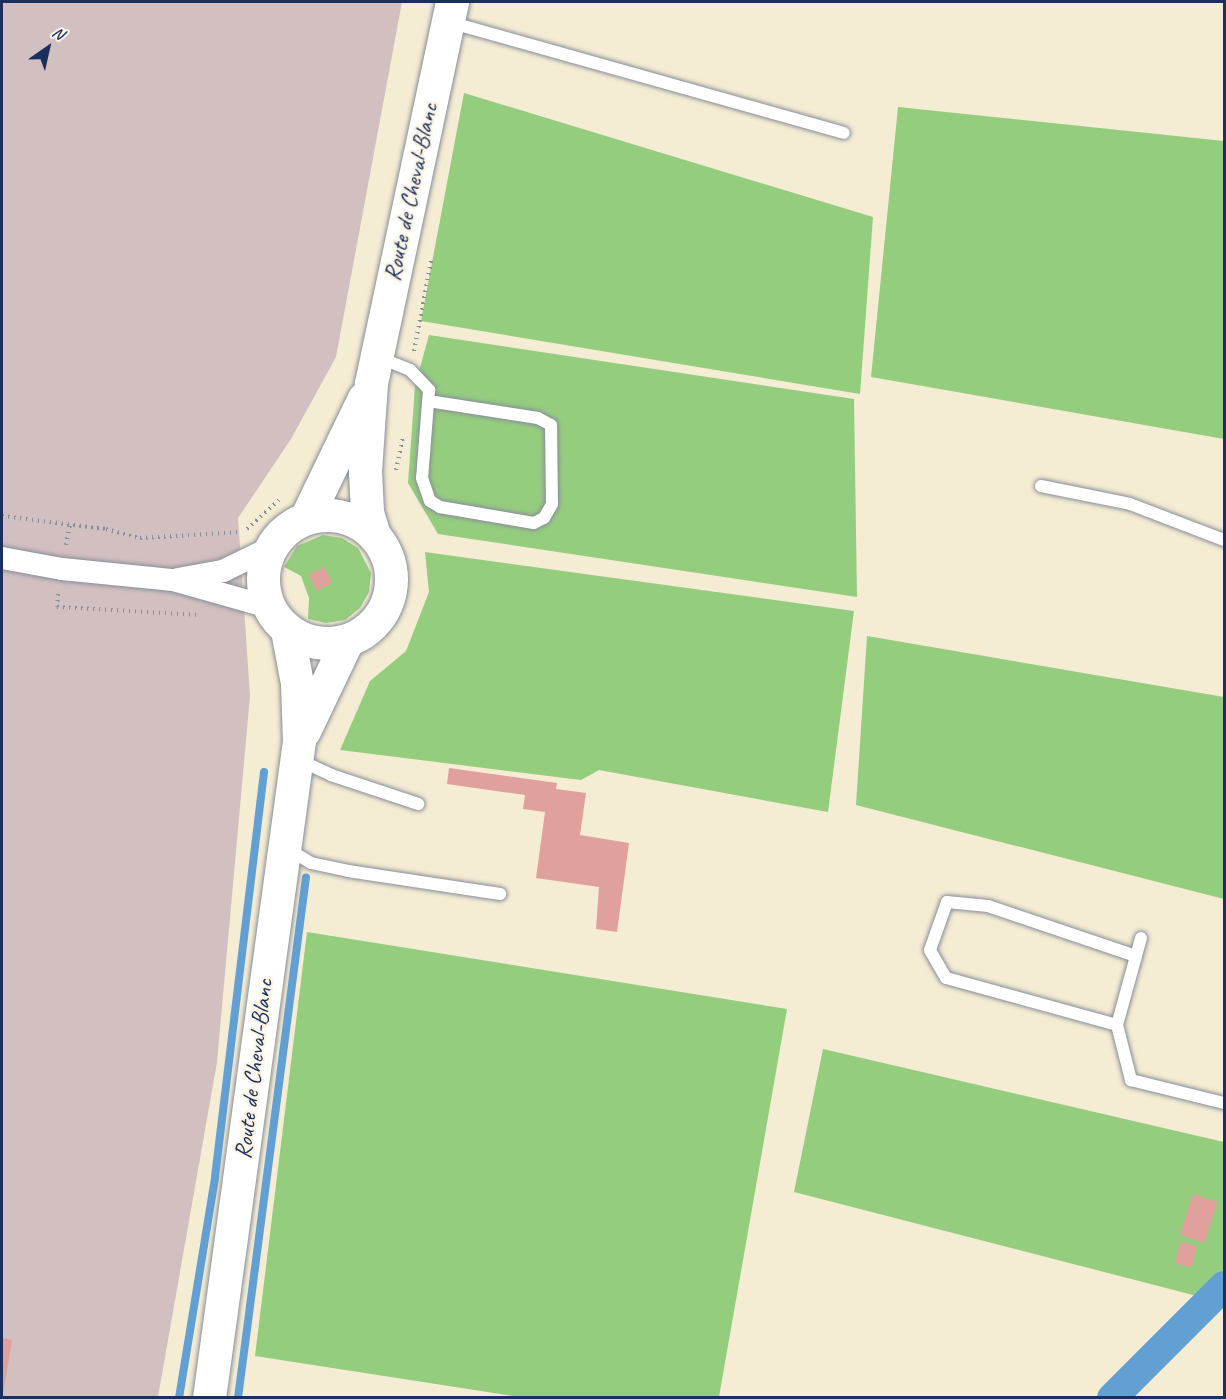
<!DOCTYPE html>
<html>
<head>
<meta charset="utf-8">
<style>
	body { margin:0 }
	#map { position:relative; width:1226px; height:1399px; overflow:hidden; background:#f4ecd3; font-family:Caveat,sans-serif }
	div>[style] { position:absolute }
	.industrial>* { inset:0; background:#d2bfc0 }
	.green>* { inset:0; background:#95cd7f }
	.stream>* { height:8px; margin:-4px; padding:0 4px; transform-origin:4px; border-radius:4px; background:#629fd3 }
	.canal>* { height:30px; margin:-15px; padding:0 15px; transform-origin:15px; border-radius:15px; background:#629fd3 }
	.building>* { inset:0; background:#e0a19c; transform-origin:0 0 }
	.path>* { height:4px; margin-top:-2px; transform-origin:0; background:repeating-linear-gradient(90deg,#888e98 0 1.5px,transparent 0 6px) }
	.roads { filter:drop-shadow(0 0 2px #888e98) drop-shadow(0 0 2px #888e98) }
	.lane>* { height:12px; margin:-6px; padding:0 6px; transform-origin:6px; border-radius:6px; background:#fff }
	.street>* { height:22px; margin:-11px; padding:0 11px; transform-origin:11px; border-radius:11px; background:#fff }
	.primary>* { height:33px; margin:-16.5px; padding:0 16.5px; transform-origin:16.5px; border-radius:16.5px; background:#fff }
	.primary>.ring { margin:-16.5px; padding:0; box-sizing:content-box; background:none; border:33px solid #fff; border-radius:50% }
	span { translate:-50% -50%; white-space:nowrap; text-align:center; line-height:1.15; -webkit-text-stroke:5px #fcf5e5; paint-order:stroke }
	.street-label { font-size:24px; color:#1b2f5e }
	.frame { position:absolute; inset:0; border:3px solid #1b2f5e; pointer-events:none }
	.north { position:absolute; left:18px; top:18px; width:60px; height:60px; -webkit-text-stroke:4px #fcf5e5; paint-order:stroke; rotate:34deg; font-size:16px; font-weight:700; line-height:24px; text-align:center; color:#1b2f5e }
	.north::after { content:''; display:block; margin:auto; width:21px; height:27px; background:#1b2f5e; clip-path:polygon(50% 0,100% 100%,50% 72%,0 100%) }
</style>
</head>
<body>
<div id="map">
	<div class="industrial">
		<div style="clip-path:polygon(2px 2px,402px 2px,336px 357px,291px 439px,238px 518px,250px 696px,217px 1062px,158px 1397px,2px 1398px)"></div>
	</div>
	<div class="green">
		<div style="clip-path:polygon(464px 93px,873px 217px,860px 394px,421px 321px)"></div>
		<div style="clip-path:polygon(898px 107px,1224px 141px,1224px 439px,871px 377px)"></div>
		<div style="clip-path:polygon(429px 335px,854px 399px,857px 597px,438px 534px,408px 483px,415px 386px)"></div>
		<div style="clip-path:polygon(323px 535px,342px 538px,358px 548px,371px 573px,369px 592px,360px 608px,345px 620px,326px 623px,308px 619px,309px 598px,301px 576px,284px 567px,297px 546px)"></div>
		<div style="clip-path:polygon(425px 552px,854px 611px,828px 812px,599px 770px,581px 780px,340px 750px,370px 681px,406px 651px,429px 592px)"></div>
		<div style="clip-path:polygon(867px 636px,1224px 697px,1224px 899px,856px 805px)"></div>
		<div style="clip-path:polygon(307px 932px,787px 1009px,719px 1397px,520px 1397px,255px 1356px)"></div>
		<div style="clip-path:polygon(823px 1049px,1224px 1142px,1224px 1274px,1201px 1297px,794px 1192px)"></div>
	</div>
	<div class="stream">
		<div style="left:179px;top:1398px;width:224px;rotate:-80.7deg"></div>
		<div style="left:215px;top:1177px;width:408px;rotate:-83.1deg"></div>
		<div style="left:238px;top:1398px;width:525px;rotate:-82.56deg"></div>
	</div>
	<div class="canal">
		<div style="left:1112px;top:1398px;width:158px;rotate:-45deg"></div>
	</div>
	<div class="building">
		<div style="left:324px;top:567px;width:18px;height:17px;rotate:63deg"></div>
		<div style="clip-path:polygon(449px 768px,557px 783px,556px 789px,586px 793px,580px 835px,629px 843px,617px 932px,596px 929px,599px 887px,536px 878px,545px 812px,523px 809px,525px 795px,447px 784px)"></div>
		<div style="left:1193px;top:1194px;width:26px;height:43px;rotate:18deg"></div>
		<div style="left:1180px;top:1242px;width:17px;height:22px;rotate:13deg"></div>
		<div style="clip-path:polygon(2px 1338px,12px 1340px,3px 1395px,2px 1395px)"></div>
	</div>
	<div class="path">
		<div style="left:414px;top:351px;width:92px;rotate:-79.3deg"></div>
		<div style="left:396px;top:470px;width:35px;rotate:-78deg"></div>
		<div style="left:2px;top:516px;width:105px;rotate:7.1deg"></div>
		<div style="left:106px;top:529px;width:35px;rotate:15deg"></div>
		<div style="left:140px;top:538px;width:100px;rotate:-3.4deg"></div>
		<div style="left:247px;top:529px;width:43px;rotate:-42.2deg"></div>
		<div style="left:66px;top:545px;width:20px;rotate:-79deg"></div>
		<div style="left:58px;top:594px;width:13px;rotate:94deg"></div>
		<div style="left:57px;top:607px;width:143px;rotate:3.2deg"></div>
	</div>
	<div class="roads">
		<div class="lane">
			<div style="left:449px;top:22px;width:410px;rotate:15.7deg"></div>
			<div style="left:378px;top:357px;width:35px;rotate:22deg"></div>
			<div style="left:410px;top:370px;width:28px;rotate:46deg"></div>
			<div style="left:429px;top:390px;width:88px;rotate:94.5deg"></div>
			<div style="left:422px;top:478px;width:24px;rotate:71deg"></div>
			<div style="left:430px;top:501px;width:12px;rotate:31deg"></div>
			<div style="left:440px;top:507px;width:95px;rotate:9.7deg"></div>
			<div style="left:534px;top:523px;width:11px;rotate:-27deg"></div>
			<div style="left:544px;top:518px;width:16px;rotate:-60deg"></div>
			<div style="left:552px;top:504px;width:79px;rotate:-90.7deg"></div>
			<div style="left:551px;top:425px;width:15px;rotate:-152deg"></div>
			<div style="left:538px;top:418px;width:111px;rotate:-171.2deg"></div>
			<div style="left:1041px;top:486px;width:91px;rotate:11.4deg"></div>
			<div style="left:1130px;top:504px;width:101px;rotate:21deg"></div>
			<div style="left:297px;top:759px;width:38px;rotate:25deg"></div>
			<div style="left:331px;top:775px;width:92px;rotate:18.4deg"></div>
			<div style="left:286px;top:848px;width:29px;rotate:31deg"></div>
			<div style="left:311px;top:863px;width:38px;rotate:12deg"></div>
			<div style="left:348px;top:871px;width:154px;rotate:8.6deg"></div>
			<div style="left:1141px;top:938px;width:90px;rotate:105.4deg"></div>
			<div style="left:1117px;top:1025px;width:57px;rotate:75.7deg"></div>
			<div style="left:1131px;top:1080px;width:96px;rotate:13.9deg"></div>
			<div style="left:1117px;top:1025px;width:177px;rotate:-164.6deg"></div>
			<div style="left:946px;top:978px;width:32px;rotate:-120deg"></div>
			<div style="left:930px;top:950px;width:51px;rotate:-70.5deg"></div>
			<div style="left:947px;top:902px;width:41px;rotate:5.6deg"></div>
			<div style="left:988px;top:906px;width:156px;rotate:18.7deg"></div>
		</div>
		<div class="street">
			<div style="left:2px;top:558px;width:61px;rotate:10.4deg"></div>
			<div style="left:62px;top:569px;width:112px;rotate:5.7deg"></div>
			<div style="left:173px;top:580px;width:100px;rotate:15.7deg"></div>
			<div style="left:178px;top:579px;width:46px;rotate:-10.1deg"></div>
			<div style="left:223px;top:571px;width:52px;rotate:-26.1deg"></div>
		</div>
		<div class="primary">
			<div class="ring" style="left:263px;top:515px;width:95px;height:95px"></div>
			<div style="left:306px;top:518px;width:133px;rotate:-64.2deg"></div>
			<div style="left:374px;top:535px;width:24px;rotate:-107deg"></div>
			<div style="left:367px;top:512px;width:41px;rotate:-92.8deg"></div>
			<div style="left:365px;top:471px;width:88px;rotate:-86.1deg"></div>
			<div style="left:371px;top:383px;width:390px;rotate:-78deg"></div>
			<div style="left:304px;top:731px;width:100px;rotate:-64.5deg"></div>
			<div style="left:209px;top:1398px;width:663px;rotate:-82.2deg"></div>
			<div style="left:299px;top:741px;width:58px;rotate:-92deg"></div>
			<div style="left:297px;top:683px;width:54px;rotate:-100.7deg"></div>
		</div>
	</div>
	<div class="street-label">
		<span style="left:411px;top:192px;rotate:-78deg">Route de Cheval-Blanc</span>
		<span style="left:254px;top:1069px;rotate:-83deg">Route de Cheval-Blanc</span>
	</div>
	<div class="frame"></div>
	<div class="north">N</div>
</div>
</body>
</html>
